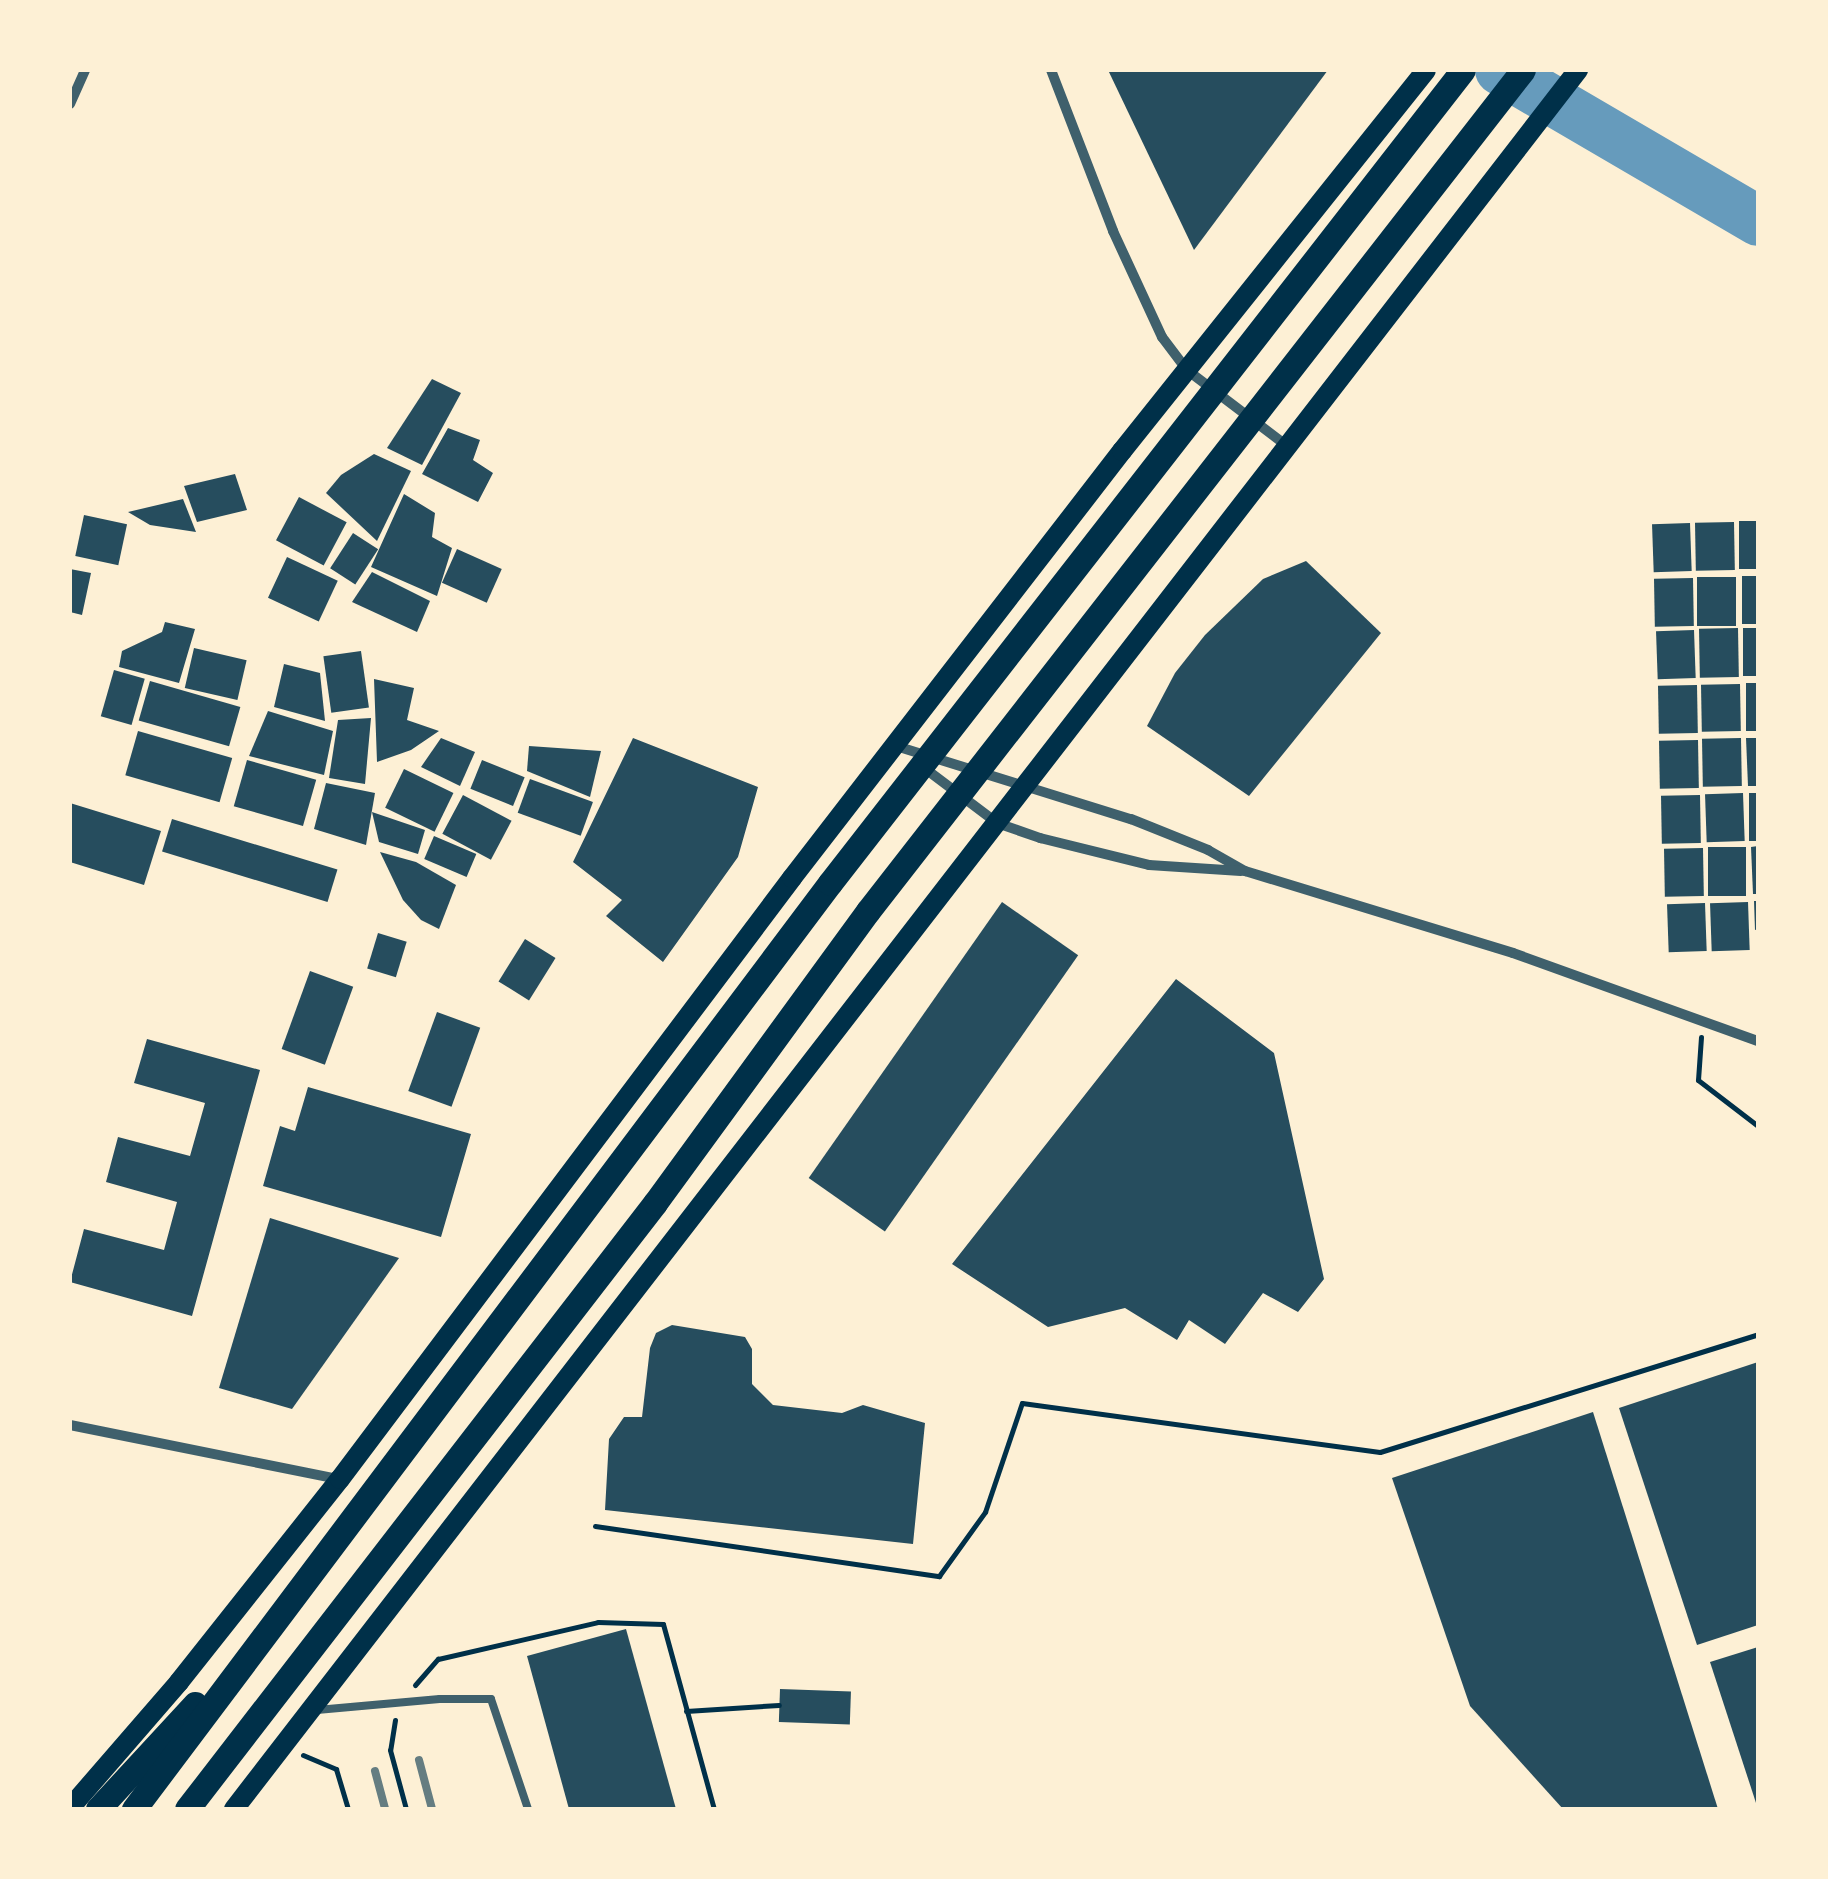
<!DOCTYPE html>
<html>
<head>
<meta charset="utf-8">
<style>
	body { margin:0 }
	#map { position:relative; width:1828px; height:1879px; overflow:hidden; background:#fdf0d5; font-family:Mulish,sans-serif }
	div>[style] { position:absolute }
	.river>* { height:50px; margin:-25px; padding:0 25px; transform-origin:25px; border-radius:25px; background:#669bbc }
	.building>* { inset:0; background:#264d5e; transform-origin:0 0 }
	.path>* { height:5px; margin:-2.5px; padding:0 2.5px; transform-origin:2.5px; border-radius:2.5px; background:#003049 }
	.service>* { height:8px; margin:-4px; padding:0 4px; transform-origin:4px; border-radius:4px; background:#3f606c }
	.minor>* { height:10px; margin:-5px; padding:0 5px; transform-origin:5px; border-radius:5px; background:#3f606c }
	.secondary>* { height:20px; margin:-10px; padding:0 10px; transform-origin:10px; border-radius:10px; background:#003049 }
	.primary>* { height:25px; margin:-12.5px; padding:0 12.5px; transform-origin:12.5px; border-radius:12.5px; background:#003049 }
	.rail>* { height:8px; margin:-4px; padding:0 4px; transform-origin:4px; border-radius:4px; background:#657d81 }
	span { translate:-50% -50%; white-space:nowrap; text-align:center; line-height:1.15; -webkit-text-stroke:9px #fdf0d5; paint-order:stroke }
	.frame { position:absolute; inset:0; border:72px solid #fdf0d5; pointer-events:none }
</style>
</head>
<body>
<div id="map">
	<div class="river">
		<div style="left:1500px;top:70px;width:299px;rotate:30.3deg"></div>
	</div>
	<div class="building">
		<div style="clip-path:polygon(1108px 70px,1328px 70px,1194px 250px)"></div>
		<div style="clip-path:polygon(432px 379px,461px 393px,422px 465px,387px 448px)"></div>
		<div style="clip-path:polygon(448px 428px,480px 440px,473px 460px,493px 473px,478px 502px,422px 474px)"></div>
		<div style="clip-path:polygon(374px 454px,411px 471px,377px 541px,326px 493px,341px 475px)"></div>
		<div style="clip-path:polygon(235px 474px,247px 510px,197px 522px,184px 486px)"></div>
		<div style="clip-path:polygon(404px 494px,435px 513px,432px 537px,452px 548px,437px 596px,371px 567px)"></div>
		<div style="left:299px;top:497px;width:54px;height:49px;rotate:28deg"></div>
		<div style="clip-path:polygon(183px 499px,196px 532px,150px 525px,128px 512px)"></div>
		<div style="left:84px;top:515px;width:44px;height:42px;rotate:12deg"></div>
		<div style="left:1758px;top:521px;width:48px;height:19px;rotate:90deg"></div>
		<div style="left:1734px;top:522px;width:48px;height:39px;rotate:89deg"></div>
		<div style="left:1690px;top:523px;width:48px;height:38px;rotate:88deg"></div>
		<div style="left:353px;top:533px;width:30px;height:42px;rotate:33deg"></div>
		<div style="left:457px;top:549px;width:49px;height:37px;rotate:24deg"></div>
		<div style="left:287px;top:557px;width:56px;height:45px;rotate:25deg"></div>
		<div style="clip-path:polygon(1306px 561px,1381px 633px,1249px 796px,1147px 726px,1175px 673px,1205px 635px,1263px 579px)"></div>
		<div style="clip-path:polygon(70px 569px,91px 573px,82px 615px,70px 612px)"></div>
		<div style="clip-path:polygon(372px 572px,430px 601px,417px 632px,352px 602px)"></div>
		<div style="left:1758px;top:576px;width:48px;height:16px;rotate:90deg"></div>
		<div style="left:1697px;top:577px;width:39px;height:49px"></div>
		<div style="left:1693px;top:578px;width:48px;height:39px;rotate:89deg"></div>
		<div style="clip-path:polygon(165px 622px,195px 629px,179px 683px,119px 667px,122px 651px,162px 632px)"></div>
		<div style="left:1738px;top:628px;width:49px;height:39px;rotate:89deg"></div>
		<div style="left:1743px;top:628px;width:15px;height:48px"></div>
		<div style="left:1694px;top:630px;width:48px;height:38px;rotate:88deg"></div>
		<div style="left:194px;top:648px;width:54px;height:41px;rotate:13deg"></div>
		<div style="left:361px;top:651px;width:57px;height:38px;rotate:82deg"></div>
		<div style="clip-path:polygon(284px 664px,320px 673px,325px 721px,274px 707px)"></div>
		<div style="left:114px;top:670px;width:32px;height:48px;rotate:16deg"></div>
		<div style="clip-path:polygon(374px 679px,414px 688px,407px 720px,439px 731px,411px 750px,377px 762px)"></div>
		<div style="left:150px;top:681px;width:94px;height:41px;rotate:16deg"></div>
		<div style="left:1746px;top:683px;width:12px;height:48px"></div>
		<div style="left:1740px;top:684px;width:47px;height:39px;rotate:89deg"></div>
		<div style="left:1697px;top:685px;width:48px;height:39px;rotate:89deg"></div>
		<div style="clip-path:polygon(268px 711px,333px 731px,324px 775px,249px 756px)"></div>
		<div style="clip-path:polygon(371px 718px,365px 784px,329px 778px,338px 720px)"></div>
		<div style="left:138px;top:731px;width:98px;height:46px;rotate:16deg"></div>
		<div style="clip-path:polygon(441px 738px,475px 752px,460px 786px,421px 767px)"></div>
		<div style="clip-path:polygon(633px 738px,758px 787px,738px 857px,663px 962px,606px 916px,622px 900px,573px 862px)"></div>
		<div style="left:1741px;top:738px;width:48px;height:39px;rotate:89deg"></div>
		<div style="clip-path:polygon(1746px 738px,1758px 738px,1758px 786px,1748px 786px)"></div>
		<div style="left:1698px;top:740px;width:48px;height:39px;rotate:89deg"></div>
		<div style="clip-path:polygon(529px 746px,601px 751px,590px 797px,527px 771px)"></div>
		<div style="left:247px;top:760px;width:72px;height:48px;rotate:16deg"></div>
		<div style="left:482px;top:760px;width:46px;height:31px;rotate:22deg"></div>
		<div style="left:404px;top:769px;width:55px;height:43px;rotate:26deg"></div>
		<div style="left:530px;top:779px;width:67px;height:36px;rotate:20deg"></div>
		<div style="clip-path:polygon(326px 783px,375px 793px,366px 845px,314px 829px)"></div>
		<div style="left:1743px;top:793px;width:48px;height:38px;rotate:88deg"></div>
		<div style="left:1749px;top:793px;width:9px;height:48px"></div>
		<div style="left:463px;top:795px;width:55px;height:44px;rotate:28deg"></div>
		<div style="left:1700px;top:795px;width:48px;height:39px;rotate:89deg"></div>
		<div style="clip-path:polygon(70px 803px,161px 831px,144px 885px,70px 862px)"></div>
		<div style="clip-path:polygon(372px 812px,425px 830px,418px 854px,379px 842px)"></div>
		<div style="left:172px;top:819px;width:173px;height:34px;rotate:17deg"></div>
		<div style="left:434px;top:836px;width:46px;height:25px;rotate:23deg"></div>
		<div style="clip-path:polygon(1758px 846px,1758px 894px,1753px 894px,1751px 847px)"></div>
		<div style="left:1708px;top:847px;width:38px;height:49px"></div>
		<div style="left:1703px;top:848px;width:48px;height:39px;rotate:89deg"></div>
		<div style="clip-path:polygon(380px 852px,416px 862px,456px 885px,439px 929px,421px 920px,403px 900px)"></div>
		<div style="clip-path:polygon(1754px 901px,1758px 901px,1758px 929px,1755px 930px)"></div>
		<div style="left:1002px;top:902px;width:93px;height:337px;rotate:35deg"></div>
		<div style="left:1748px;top:902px;width:48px;height:38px;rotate:88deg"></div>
		<div style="left:1705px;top:903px;width:48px;height:38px;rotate:88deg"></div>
		<div style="left:378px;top:933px;width:30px;height:37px;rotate:17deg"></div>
		<div style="left:525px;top:939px;width:36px;height:50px;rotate:32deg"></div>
		<div style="left:310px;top:971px;width:46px;height:83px;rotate:20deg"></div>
		<div style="clip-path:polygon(1176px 979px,1274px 1053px,1324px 1279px,1298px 1312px,1263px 1293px,1225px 1344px,1189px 1320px,1177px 1340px,1125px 1308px,1048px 1327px,952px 1264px)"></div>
		<div style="left:437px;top:1012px;width:46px;height:84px;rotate:20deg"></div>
		<div style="clip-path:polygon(147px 1039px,260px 1070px,192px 1316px,70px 1282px,84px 1229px,164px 1250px,177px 1202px,106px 1182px,118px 1137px,190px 1156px,205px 1103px,134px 1083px)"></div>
		<div style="clip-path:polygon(308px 1087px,471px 1134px,441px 1237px,263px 1186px,280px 1126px,295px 1131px)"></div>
		<div style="clip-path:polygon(270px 1218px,399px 1258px,292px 1409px,219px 1388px)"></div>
		<div style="clip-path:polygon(672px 1325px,745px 1337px,752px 1349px,752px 1384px,773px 1405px,842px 1413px,863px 1405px,925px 1423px,913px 1544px,605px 1510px,609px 1439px,624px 1417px,642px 1417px,650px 1348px,656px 1333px)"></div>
		<div style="clip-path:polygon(1758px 1362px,1758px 1625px,1697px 1645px,1619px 1408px)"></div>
		<div style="clip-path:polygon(1593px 1412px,1718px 1809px,1563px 1809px,1470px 1706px,1392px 1478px)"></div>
		<div style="clip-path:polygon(626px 1629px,676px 1809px,569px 1809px,527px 1656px)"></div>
		<div style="clip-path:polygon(1758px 1647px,1758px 1806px,1757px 1806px,1710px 1662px)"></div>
		<div style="left:780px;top:1689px;width:71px;height:33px;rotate:2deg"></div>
	</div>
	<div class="path">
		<div style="left:1701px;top:1037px;width:43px;rotate:94deg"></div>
		<div style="left:1698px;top:1080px;width:76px;rotate:37.5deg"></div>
		<div style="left:595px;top:1526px;width:348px;rotate:8.3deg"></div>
		<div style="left:939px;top:1576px;width:79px;rotate:-54.3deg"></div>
		<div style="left:985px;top:1512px;width:115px;rotate:-71.3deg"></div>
		<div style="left:1022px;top:1403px;width:361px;rotate:7.8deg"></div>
		<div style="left:1380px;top:1452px;width:396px;rotate:-17.3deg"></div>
		<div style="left:415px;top:1685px;width:35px;rotate:-49deg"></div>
		<div style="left:438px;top:1659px;width:164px;rotate:-13deg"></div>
		<div style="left:598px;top:1622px;width:65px;rotate:1.8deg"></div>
		<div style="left:663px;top:1624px;width:192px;rotate:74.6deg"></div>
		<div style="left:686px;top:1711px;width:93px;rotate:-3.7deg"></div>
		<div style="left:395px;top:1720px;width:30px;rotate:99deg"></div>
		<div style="left:390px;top:1750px;width:61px;rotate:74.8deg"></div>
		<div style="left:303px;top:1755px;width:36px;rotate:23deg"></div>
		<div style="left:336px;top:1769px;width:42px;rotate:73.3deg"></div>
	</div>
	<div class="service">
		<div style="left:317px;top:1710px;width:123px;rotate:-5.1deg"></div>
		<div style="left:440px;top:1699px;width:51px"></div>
		<div style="left:491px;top:1699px;width:116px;rotate:71.4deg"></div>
	</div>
	<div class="minor">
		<div style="left:1051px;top:70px;width:173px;rotate:68.9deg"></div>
		<div style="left:1113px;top:231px;width:117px;rotate:65.2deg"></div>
		<div style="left:1162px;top:337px;width:41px;rotate:52.9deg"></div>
		<div style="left:1187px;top:370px;width:126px;rotate:37.2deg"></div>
		<div style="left:70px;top:104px;width:37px;rotate:-66deg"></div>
		<div style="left:896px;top:746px;width:246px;rotate:17.3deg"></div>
		<div style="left:1131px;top:819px;width:83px;rotate:21.9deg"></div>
		<div style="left:1208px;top:850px;width:43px;rotate:29.6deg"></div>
		<div style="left:1245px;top:871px;width:280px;rotate:17deg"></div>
		<div style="left:1513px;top:953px;width:260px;rotate:19.8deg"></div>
		<div style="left:923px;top:767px;width:93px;rotate:37.1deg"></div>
		<div style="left:997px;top:823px;width:46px;rotate:19.2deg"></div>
		<div style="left:1040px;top:838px;width:112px;rotate:13.9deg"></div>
		<div style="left:1149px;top:865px;width:92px;rotate:3.7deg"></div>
		<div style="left:70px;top:1425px;width:274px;rotate:11.4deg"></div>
	</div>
	<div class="secondary">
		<div style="left:70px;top:1808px;width:167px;rotate:-49.1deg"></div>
		<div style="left:179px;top:1682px;width:259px;rotate:-51.6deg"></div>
		<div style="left:340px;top:1479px;width:752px;rotate:-53.05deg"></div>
		<div style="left:792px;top:878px;width:540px;rotate:-52.3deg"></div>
		<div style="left:1122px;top:451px;width:487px;rotate:-51.4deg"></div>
		<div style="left:234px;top:1809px;width:2198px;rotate:-52.3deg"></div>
	</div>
	<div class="primary">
		<div style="left:98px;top:1809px;width:143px;rotate:-47.3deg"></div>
		<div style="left:134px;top:1809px;width:1158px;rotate:-53.07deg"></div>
		<div style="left:830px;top:883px;width:1030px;rotate:-52.1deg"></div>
		<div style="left:187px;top:1809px;width:766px;rotate:-52.32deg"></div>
		<div style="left:655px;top:1203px;width:361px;rotate:-53.9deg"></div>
		<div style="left:868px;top:911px;width:1066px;rotate:-52.09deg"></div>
	</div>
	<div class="rail">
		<div style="left:419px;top:1760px;width:51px;rotate:75.1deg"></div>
		<div style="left:375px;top:1771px;width:39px;rotate:75deg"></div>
	</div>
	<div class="frame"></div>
</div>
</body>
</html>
